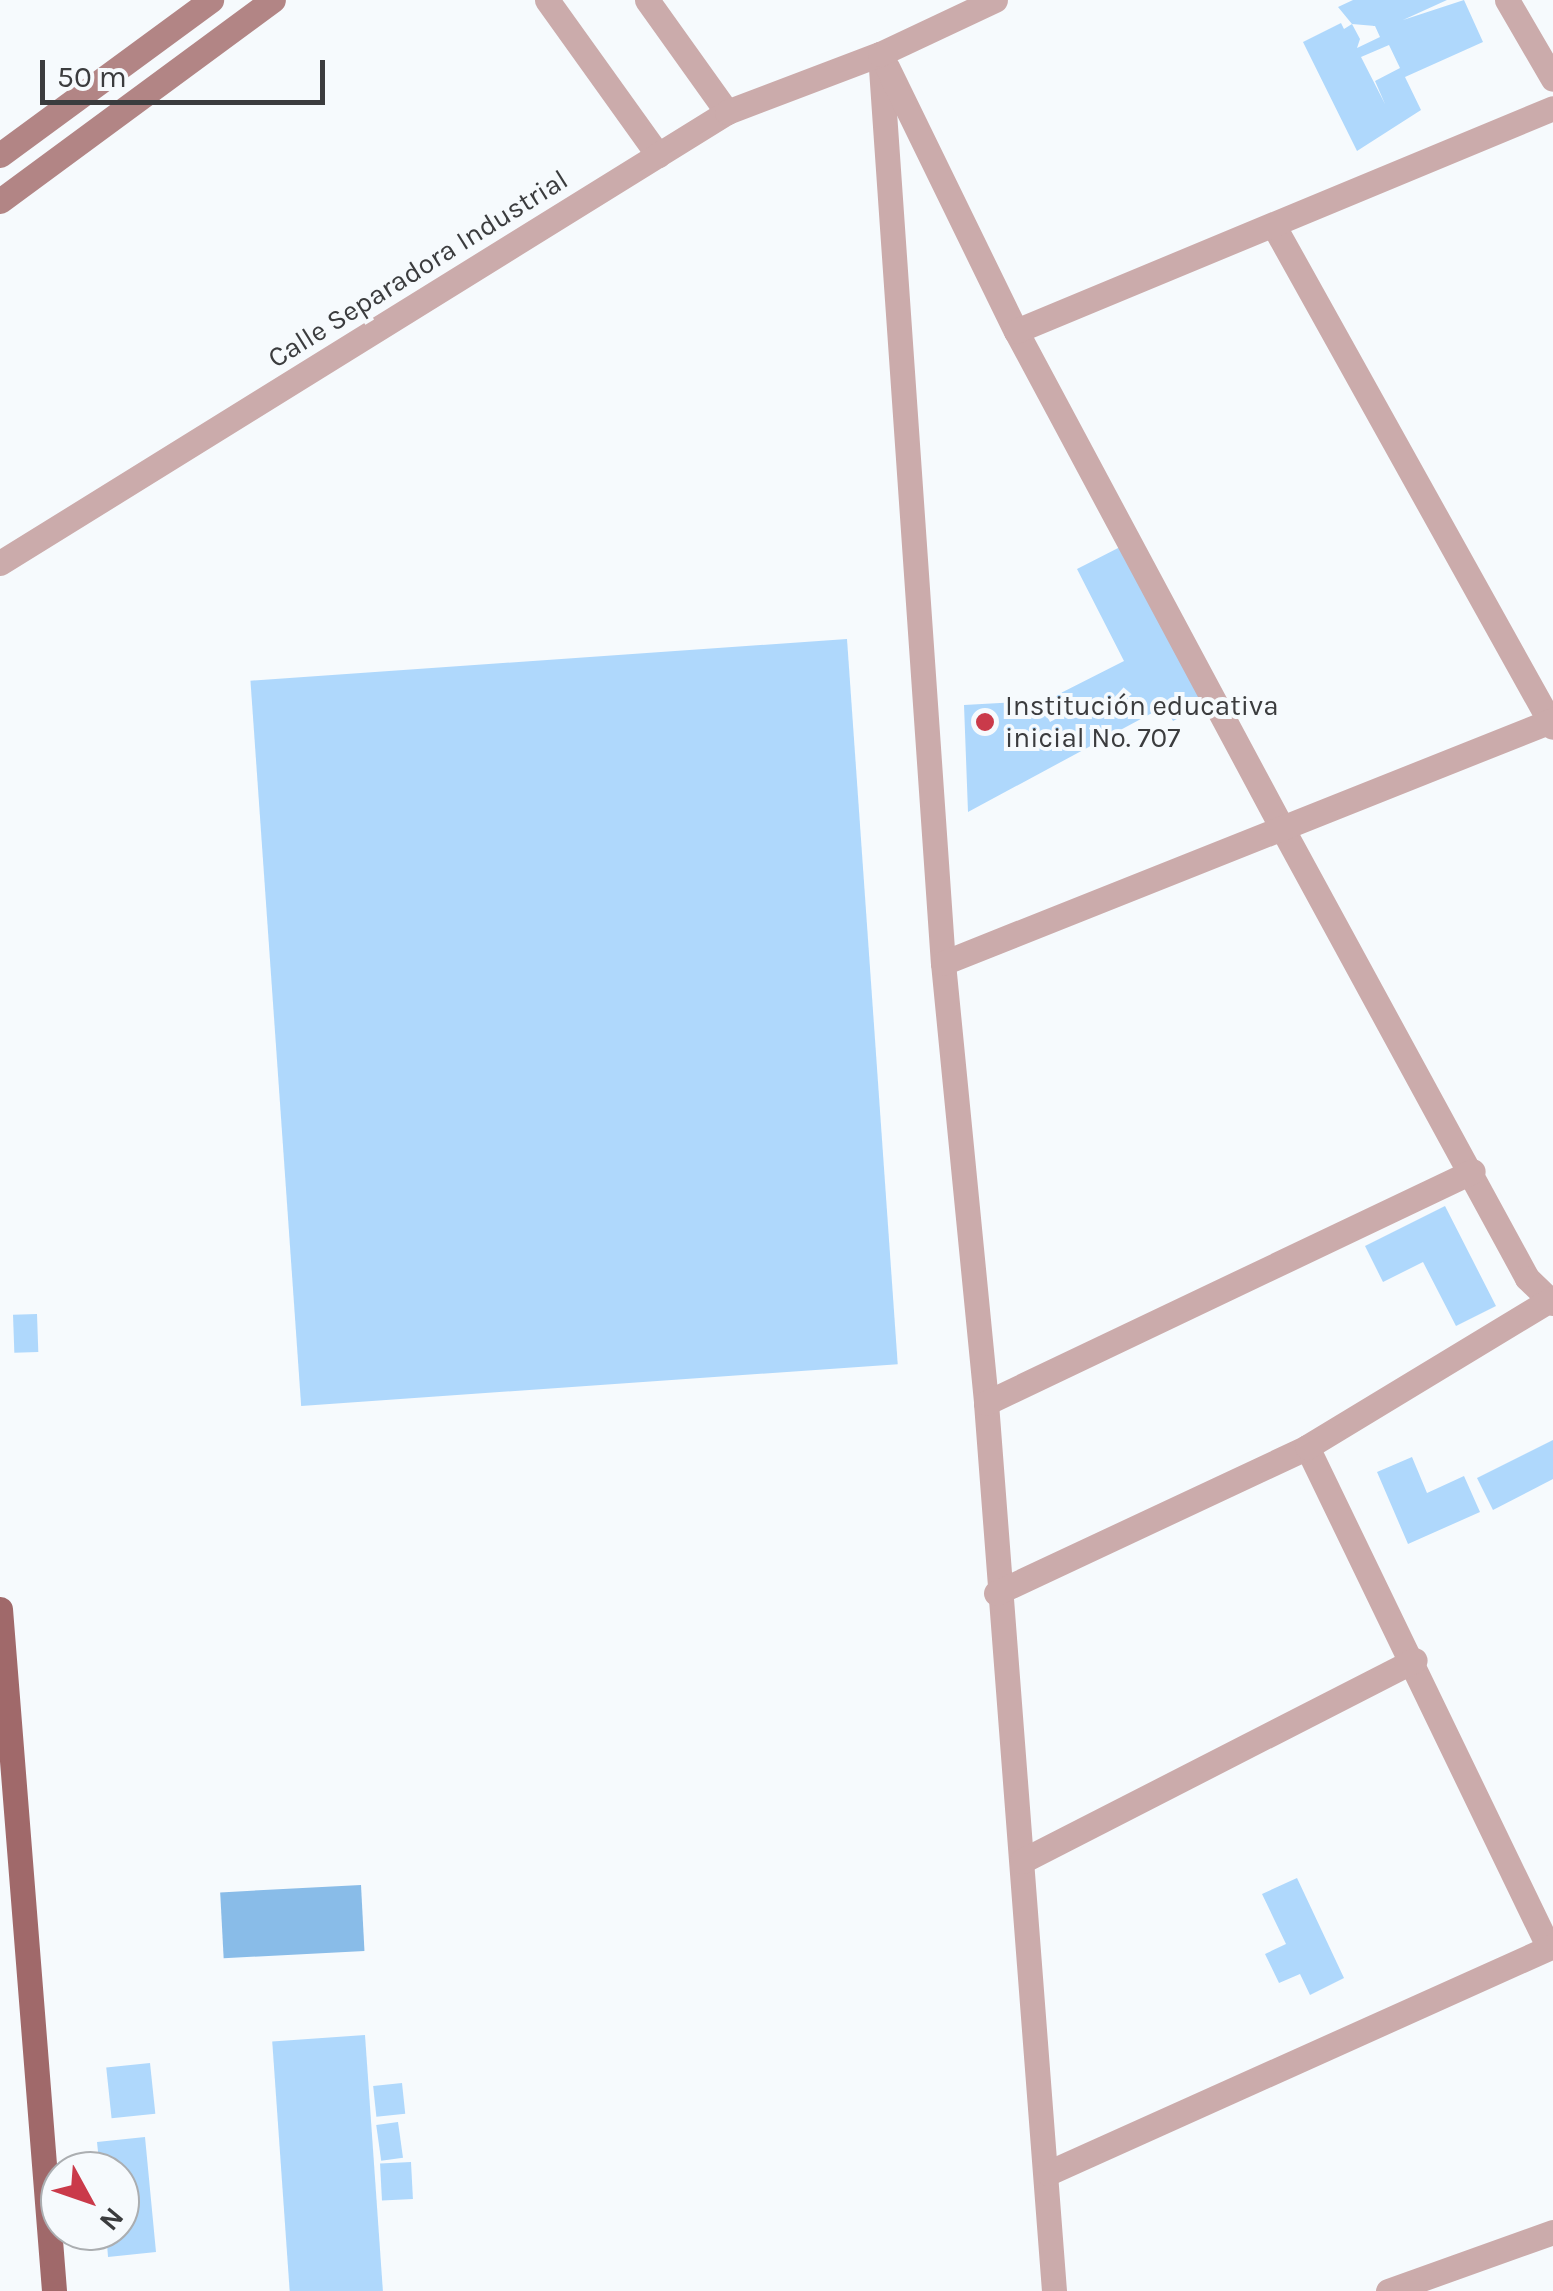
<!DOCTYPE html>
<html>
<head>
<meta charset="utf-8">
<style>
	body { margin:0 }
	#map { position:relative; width:1553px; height:2291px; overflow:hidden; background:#f6fafd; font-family:Karla,sans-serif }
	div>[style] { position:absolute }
	.water>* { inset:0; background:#89bce8; transform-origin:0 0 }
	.building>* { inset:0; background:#afd8fc; transform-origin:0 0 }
	.street>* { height:25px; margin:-12.5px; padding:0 12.5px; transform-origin:12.5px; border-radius:12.5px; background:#cbabab }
	.secondary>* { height:25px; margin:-12.5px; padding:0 12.5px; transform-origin:12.5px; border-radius:12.5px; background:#b28585 }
	.primary>* { height:25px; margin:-12.5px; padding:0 12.5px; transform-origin:12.5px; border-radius:12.5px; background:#a0696a }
	.dots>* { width:28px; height:28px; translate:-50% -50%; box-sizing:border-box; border:5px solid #f6fafd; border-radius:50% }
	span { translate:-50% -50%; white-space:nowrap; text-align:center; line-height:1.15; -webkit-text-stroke:8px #f6fafd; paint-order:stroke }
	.street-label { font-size:28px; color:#3b3c3e }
	.poi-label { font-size:28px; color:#3b3c3e }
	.left { translate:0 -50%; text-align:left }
	.north { position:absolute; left:40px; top:2151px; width:100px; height:100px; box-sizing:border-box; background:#f6fafd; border:2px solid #abaeb1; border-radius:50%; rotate:130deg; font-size:28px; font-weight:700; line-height:40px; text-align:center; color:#3b3c3e }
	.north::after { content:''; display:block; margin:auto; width:35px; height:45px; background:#ca3a4a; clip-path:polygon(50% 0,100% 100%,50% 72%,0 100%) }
	.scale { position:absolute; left:40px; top:60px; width:285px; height:45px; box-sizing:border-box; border:5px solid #3b3c3e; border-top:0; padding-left:12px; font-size:30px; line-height:35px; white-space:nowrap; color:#3b3c3e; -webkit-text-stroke:8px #f6fafd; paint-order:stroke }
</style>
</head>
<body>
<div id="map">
	<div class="water">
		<div style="left:361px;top:1885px;width:66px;height:141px;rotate:87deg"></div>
	</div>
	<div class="building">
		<div style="clip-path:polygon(evenodd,1353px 0,1447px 0,1403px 20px,1464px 0,1483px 42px,1405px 77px,1421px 110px,1357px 151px,1303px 42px,1341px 23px,1344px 29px,1352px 24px,1338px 7px,1353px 0,1352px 24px,1375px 26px,1380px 37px,1357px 48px,1360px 39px,1352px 24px,1353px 0,1389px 45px,1400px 68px,1375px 81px,1385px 104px,1361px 57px,1389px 45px)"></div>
		<div style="clip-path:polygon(1124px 545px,1205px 704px,1173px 721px,1165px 706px,968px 812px,964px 705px,1039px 701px,1050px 722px,1061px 716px,1049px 699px,1124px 661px,1077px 569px)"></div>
		<div style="left:847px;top:639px;width:727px;height:598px;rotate:86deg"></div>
		<div style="clip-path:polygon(1445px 1206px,1496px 1306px,1456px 1326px,1423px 1262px,1383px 1282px,1365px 1246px)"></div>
		<div style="left:37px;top:1314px;width:38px;height:24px;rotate:88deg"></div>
		<div style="clip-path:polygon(1553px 1440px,1553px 1479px,1493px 1510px,1477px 1478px)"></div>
		<div style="clip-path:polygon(1412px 1457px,1427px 1493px,1464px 1476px,1480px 1512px,1408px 1544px,1377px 1472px)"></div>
		<div style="clip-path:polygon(1297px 1878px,1344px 1978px,1310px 1995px,1300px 1974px,1279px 1983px,1265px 1954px,1286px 1944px,1262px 1894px)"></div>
		<div style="left:365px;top:2035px;width:257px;height:93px;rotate:86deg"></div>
		<div style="left:150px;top:2063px;width:51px;height:44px;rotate:84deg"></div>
		<div style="left:402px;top:2083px;width:31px;height:29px;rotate:84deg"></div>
		<div style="left:398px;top:2122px;width:36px;height:22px;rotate:82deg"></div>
		<div style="clip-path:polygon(145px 2137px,156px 2252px,108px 2257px,106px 2231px,120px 2231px,120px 2171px,100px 2171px,97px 2142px)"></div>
		<div style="left:411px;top:2162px;width:37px;height:31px;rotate:87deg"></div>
	</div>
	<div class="street">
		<div style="left:547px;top:0;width:191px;rotate:54.4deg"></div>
		<div style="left:647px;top:0;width:138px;rotate:54.5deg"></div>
		<div style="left:1507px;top:0;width:91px;rotate:59.8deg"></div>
		<div style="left:880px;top:54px;width:911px;rotate:86.04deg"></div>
		<div style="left:943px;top:963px;width:442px;rotate:84.4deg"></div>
		<div style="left:986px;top:1403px;width:891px;rotate:85.62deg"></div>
		<div style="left:887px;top:67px;width:294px;rotate:64deg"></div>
		<div style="left:1016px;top:331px;width:564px;rotate:61.84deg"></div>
		<div style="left:1282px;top:828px;width:512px;rotate:61.43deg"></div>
		<div style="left:1527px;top:1278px;width:36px;rotate:44deg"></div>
		<div style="left:1275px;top:228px;width:571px;rotate:60.88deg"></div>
		<div style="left:1016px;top:331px;width:581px;rotate:-22.55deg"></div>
		<div style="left:0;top:563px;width:856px;rotate:-31.81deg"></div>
		<div style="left:727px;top:112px;width:164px;rotate:-20.8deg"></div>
		<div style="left:880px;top:54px;width:127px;rotate:-25.2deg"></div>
		<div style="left:943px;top:963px;width:657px;rotate:-21.72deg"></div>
		<div style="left:986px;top:1403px;width:539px;rotate:-25.47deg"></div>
		<div style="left:1307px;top:1447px;width:556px;rotate:64.22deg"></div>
		<div style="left:996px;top:1593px;width:344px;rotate:-25.1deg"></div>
		<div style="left:1307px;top:1447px;width:288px;rotate:-31.2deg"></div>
		<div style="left:1022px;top:1861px;width:441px;rotate:-27.1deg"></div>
		<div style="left:1048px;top:2173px;width:554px;rotate:-24.2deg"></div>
		<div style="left:1388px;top:2291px;width:175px;rotate:-19.7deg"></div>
	</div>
	<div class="secondary">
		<div style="left:0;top:155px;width:262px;rotate:-36.3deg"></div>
		<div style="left:0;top:201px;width:339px;rotate:-36.4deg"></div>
	</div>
	<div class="primary">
		<div style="left:0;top:1609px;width:684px;rotate:85.47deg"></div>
	</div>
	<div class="dots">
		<div style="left:985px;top:722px;background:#ca3a4a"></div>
	</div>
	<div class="street-label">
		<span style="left:418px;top:269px;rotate:-32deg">Calle Separadora Industrial</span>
	</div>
	<div class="poi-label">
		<span class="left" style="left:1005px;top:722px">Institución educativa<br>inicial No. 707</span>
	</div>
	<div class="north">N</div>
	<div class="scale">50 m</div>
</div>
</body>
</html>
